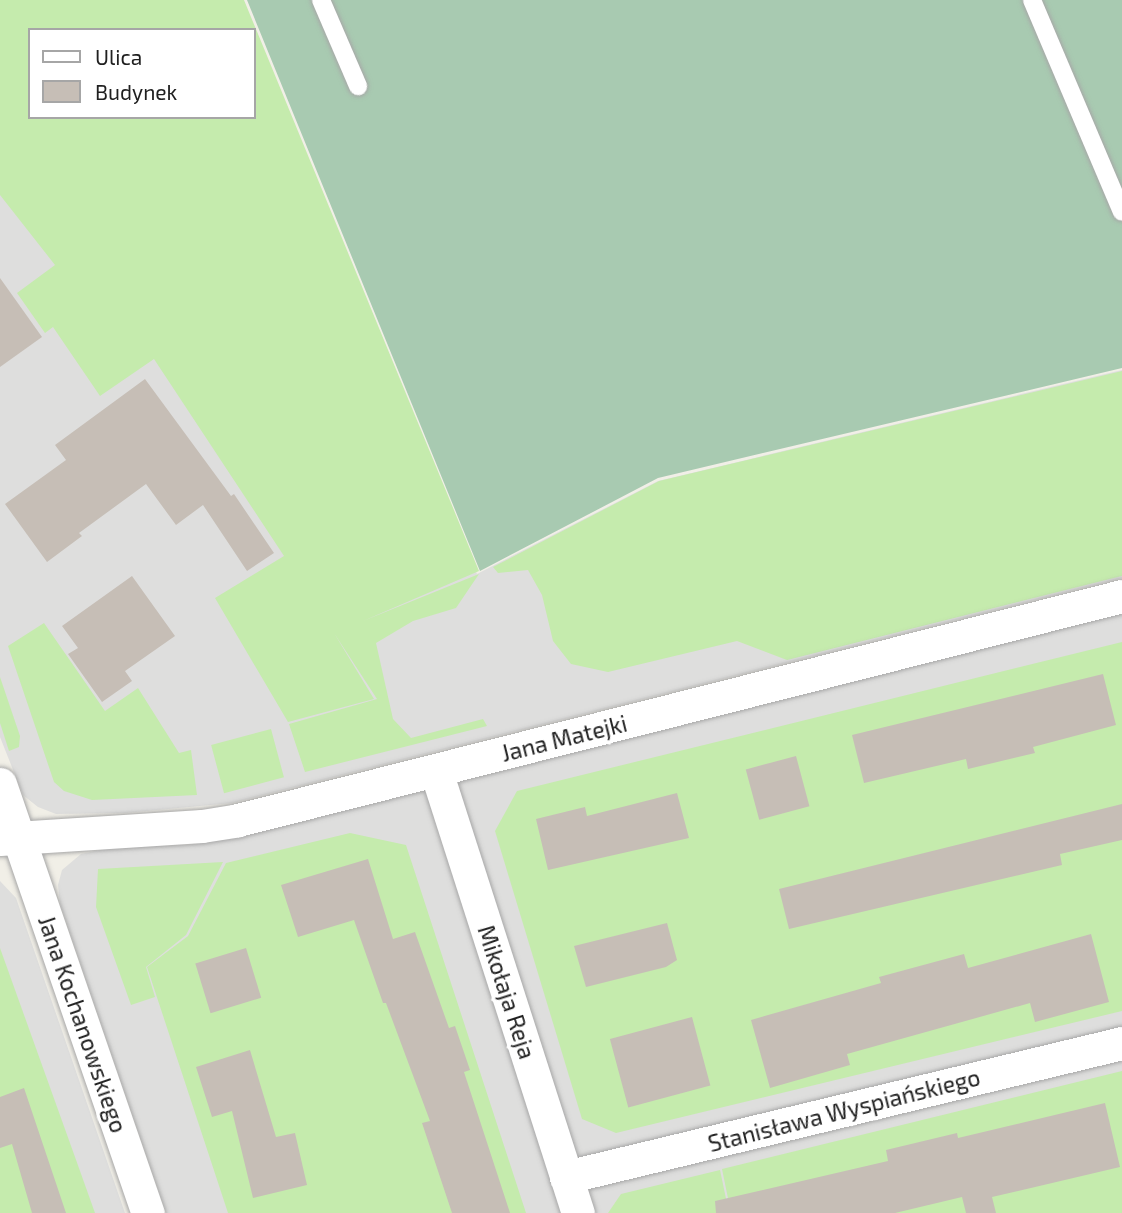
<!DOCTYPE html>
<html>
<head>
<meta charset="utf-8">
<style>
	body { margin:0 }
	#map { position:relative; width:1122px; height:1213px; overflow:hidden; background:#f1efe7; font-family:"Exo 2",sans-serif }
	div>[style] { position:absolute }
	.residential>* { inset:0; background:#dededd }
	.grass>* { inset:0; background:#c5ebad; transform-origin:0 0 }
	.cemetery>* { inset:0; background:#a8cab1 }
	.building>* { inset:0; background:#c6beb6; transform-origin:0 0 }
	.roads { filter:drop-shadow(0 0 2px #a7a7a7) drop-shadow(0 0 2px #a7a7a7) }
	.lane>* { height:18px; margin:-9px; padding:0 9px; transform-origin:9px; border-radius:9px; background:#fff }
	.street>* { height:33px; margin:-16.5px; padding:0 16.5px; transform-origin:16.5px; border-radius:16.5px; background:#fff }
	span { translate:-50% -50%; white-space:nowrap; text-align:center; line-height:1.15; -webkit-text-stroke:7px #fff; paint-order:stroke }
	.street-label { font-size:23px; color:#202020 }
	.legend { position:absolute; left:28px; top:28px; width:228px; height:91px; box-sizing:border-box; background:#fff; border:2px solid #a6a6a6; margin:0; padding:9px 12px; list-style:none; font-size:21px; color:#202020 }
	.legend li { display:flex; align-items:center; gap:14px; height:35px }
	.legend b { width:35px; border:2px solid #a6a6a6 }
</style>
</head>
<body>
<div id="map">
	<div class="residential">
		<div style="clip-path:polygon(0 0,30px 30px,30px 117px,254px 117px,254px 33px,477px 574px,658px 481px,1122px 370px,1122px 578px,232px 803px,125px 813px,56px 814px,38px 807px,23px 795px,0 737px)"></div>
		<div style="clip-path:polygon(1122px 613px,1122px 1213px,166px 1213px,60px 904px,58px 885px,62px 870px,81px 854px,115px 847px,188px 845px,249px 835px)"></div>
		<div style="clip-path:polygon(0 881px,16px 898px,125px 1213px,0 1213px)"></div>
	</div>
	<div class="grass">
		<div style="clip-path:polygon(evenodd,0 0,244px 0,479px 571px,363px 621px,479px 574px,456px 608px,413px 621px,376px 643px,393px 719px,411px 738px,483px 719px,487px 726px,305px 772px,289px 724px,377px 699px,334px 633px,374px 699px,288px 722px,215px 598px,284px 556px,154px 359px,100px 396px,53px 327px,45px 333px,17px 293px,55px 265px,0 195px,0 0,30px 30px,254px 30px,254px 117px,30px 117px,30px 30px)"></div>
		<div style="clip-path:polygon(1122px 371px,1122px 576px,787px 660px,737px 641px,608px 672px,571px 664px,553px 641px,542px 595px,528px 570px,498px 573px,493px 567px,659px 481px)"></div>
		<div style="clip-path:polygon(44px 623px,105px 711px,138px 688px,179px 753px,191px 750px,197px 795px,92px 800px,64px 791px,54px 782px,8px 646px)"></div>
		<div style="clip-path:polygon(1122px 642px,1122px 1011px,616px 1133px,582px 1119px,495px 831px,517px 791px)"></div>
		<div style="clip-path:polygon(0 677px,20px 736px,19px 747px,9px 751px,0 723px)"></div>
		<div style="left:271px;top:729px;width:50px;height:62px;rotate:75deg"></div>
		<div style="clip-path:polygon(350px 833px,406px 845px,526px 1213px,228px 1213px,147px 967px,188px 936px,226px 863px)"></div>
		<div style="clip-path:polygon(223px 862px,186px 935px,146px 967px,155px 997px,131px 1005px,96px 907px,98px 869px)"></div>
		<div style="clip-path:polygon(0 948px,75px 1157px,95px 1213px,0 1213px)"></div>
		<div style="clip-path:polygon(1122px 1071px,1122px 1213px,731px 1213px,722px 1169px)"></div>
		<div style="clip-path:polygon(720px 1170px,729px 1213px,608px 1213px,621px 1194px)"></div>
	</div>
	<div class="cemetery">
		<div style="clip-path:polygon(247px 0,1122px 0,1122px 368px,658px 478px,480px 571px)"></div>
	</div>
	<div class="building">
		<div style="clip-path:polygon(0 278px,42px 337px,0 367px)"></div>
		<div style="clip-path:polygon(145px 379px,231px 496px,234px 494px,274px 553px,247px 571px,203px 505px,176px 525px,146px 484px,79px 533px,82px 536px,47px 562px,5px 504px,66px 460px,55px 445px)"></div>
		<div style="clip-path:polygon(132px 576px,175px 636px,125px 671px,132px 681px,102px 702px,68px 654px,78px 648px,62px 626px)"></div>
		<div style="clip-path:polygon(1103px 674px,1116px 725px,1033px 747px,1035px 753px,968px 769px,966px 759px,864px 783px,852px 735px)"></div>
		<div style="left:796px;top:756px;width:52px;height:52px;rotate:75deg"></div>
		<div style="clip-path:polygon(677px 793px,689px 838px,548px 870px,536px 819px,585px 807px,587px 816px)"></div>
		<div style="clip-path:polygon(1122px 804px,1122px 840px,1060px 854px,1062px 865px,789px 929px,779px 889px)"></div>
		<div style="clip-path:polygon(368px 859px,393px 939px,415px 932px,449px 1028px,455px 1026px,470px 1070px,464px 1072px,510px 1213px,452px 1213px,422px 1123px,430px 1121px,386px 1003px,383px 1003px,354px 920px,298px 937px,281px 885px)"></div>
		<div style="clip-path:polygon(667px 923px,677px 960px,666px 967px,586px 987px,574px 946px)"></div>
		<div style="clip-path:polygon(1091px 934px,1109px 1002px,1035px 1022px,1030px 1003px,847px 1054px,850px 1065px,770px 1088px,751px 1020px,881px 983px,879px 977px,964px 954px,968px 968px)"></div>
		<div style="left:246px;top:948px;width:52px;height:53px;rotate:73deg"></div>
		<div style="left:692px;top:1017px;width:71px;height:85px;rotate:75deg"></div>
		<div style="clip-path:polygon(250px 1050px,276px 1137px,295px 1133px,307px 1185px,253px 1198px,232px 1111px,212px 1117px,196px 1067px)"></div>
		<div style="clip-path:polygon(24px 1088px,66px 1213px,32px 1213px,12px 1144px,0 1148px,0 1097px)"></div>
		<div style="clip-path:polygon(1105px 1103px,1120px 1167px,992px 1197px,996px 1213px,966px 1213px,962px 1197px,895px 1213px,716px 1213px,715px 1201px,888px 1161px,886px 1150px,957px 1133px,958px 1138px)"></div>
	</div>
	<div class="roads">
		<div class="lane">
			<div style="left:321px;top:0;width:94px;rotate:66.7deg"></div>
			<div style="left:1032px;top:0;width:230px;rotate:67deg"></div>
		</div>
		<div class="street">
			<div style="left:436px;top:771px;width:464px;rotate:72.2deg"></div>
			<div style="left:0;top:784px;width:454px;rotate:71deg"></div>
			<div style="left:0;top:839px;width:202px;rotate:-3.7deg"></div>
			<div style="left:202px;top:826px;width:36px;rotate:-9deg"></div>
			<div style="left:238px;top:820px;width:912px;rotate:-14.22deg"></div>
			<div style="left:566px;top:1177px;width:572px;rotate:-13.55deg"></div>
		</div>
	</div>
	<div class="street-label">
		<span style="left:564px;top:738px;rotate:-14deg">Jana Matejki</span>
		<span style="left:507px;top:992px;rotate:72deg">Mikołaja Reja</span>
		<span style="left:83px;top:1024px;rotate:71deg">Jana Kochanowskiego</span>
		<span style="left:844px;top:1110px;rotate:-14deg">Stanisława Wyspiańskiego</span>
	</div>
	<ul class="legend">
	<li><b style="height:9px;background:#fff"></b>Ulica</li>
	<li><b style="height:19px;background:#c6beb6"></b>Budynek</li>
	</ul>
</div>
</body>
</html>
